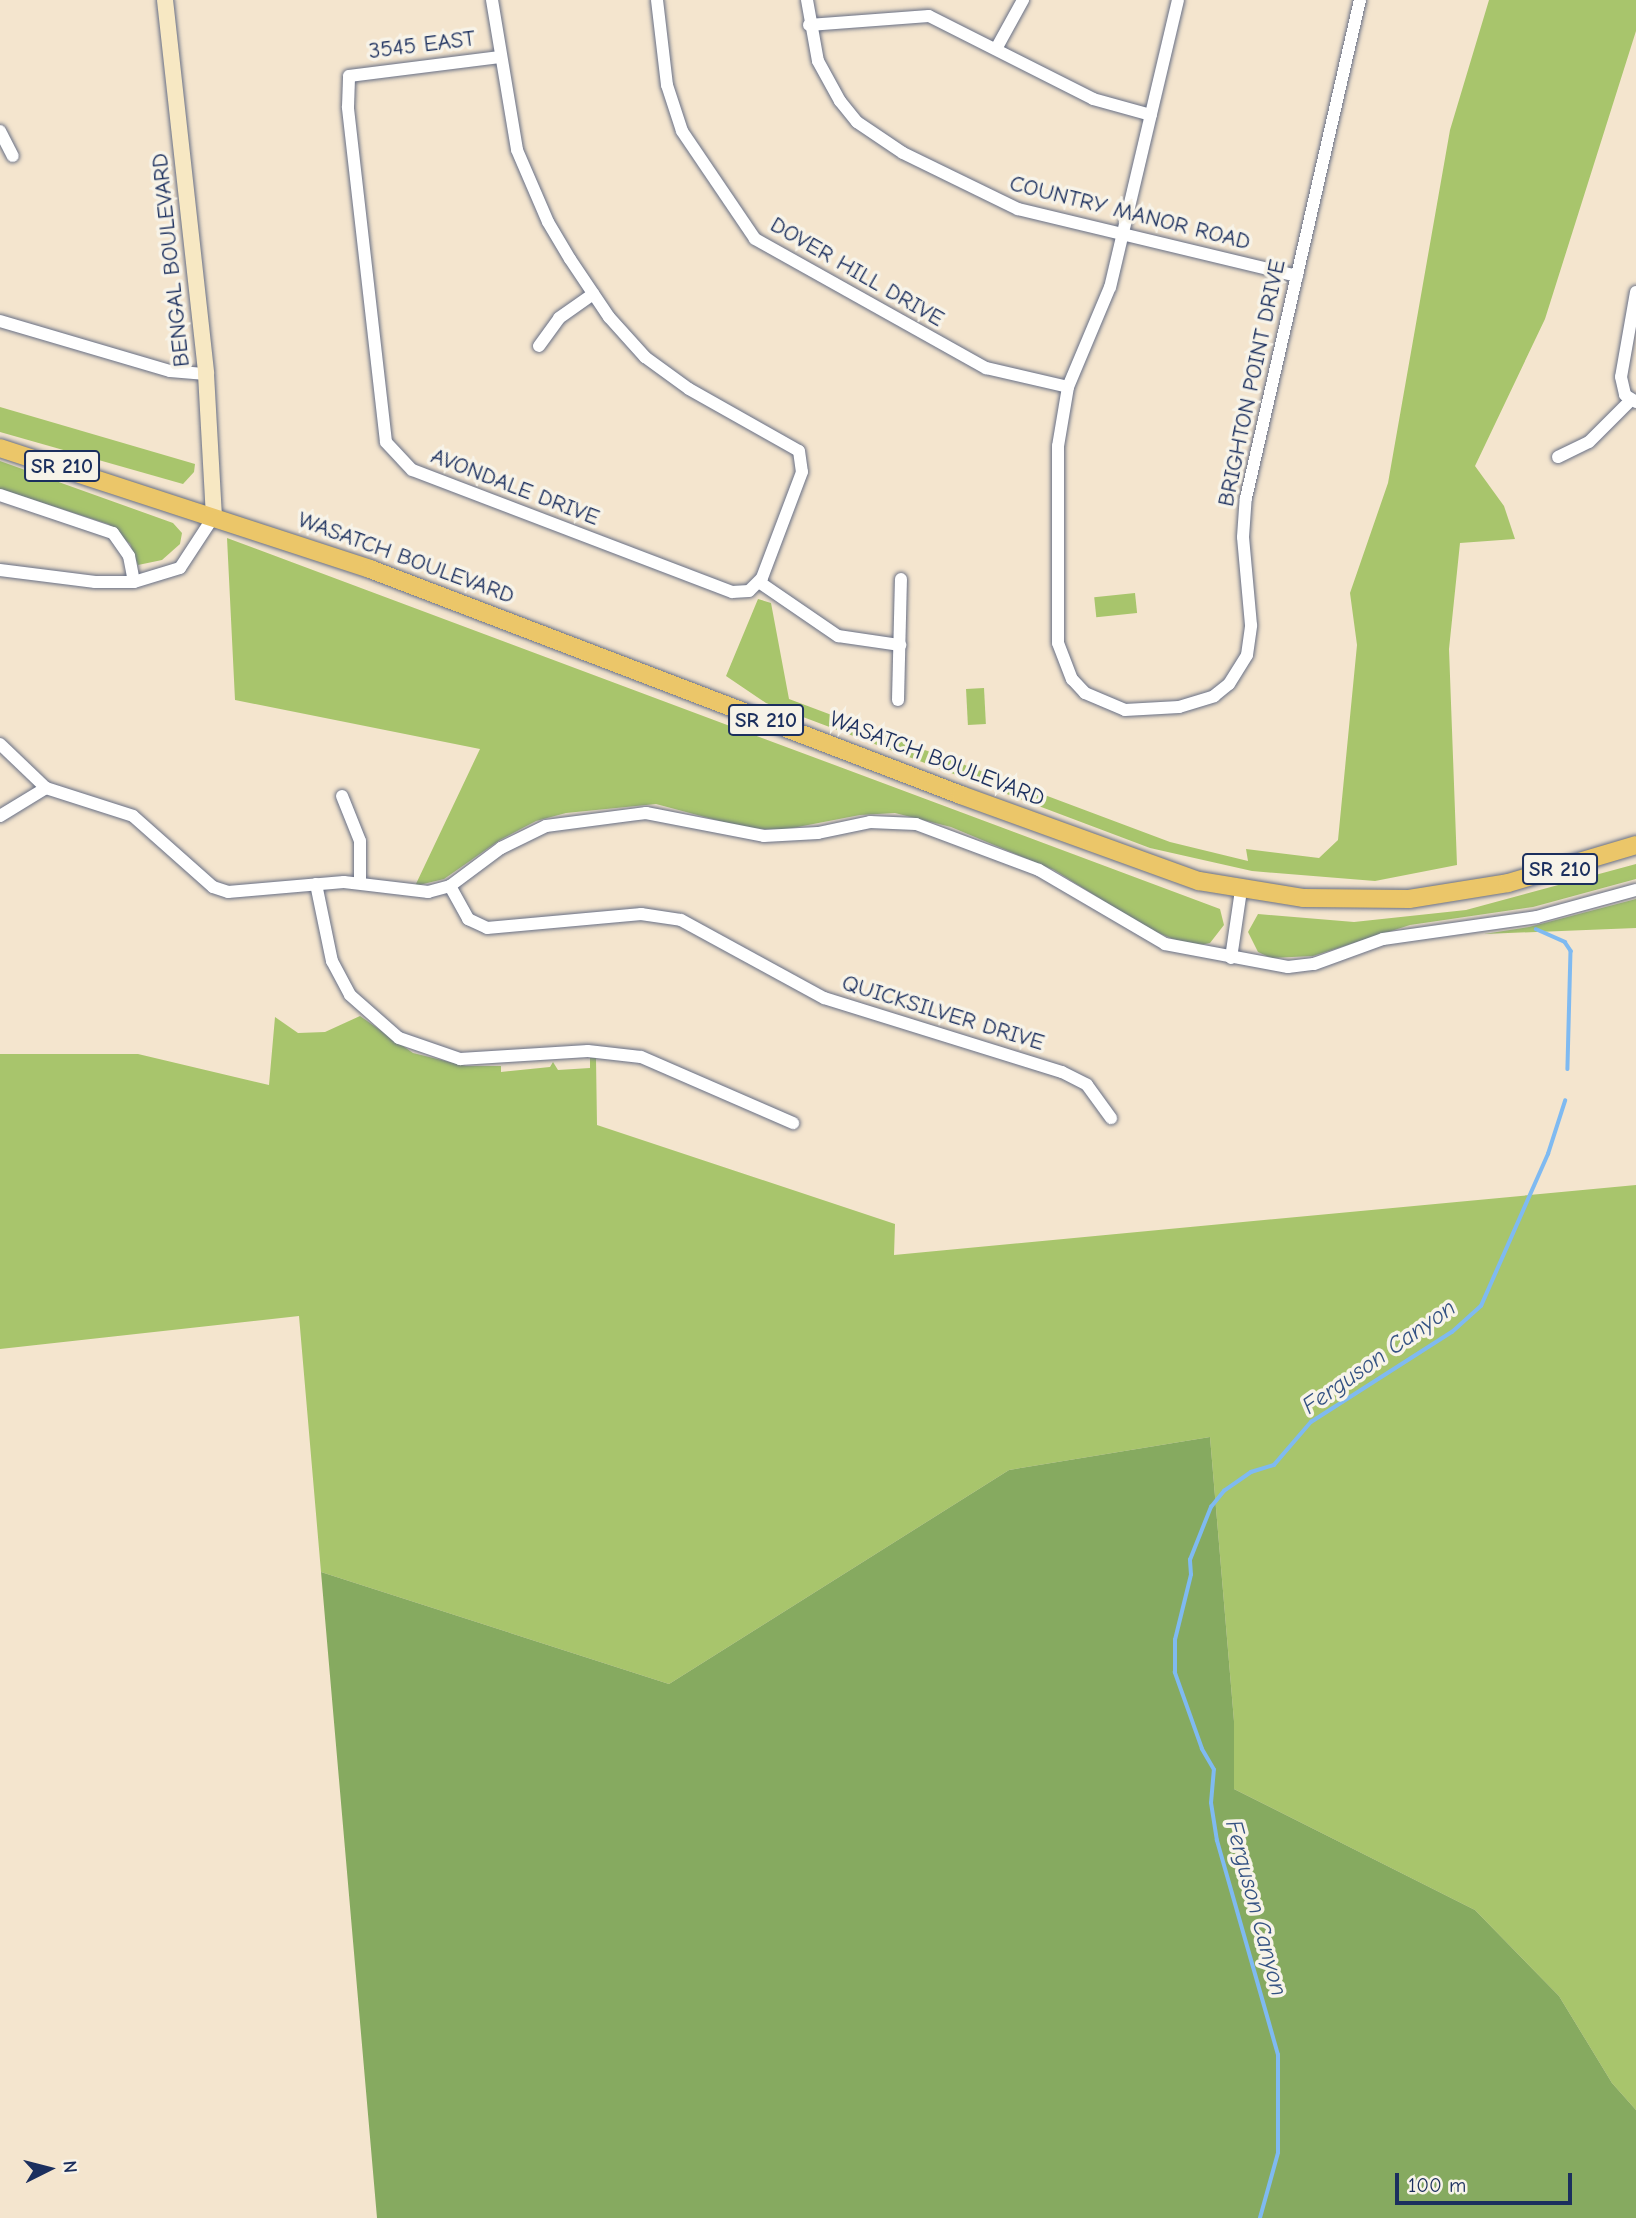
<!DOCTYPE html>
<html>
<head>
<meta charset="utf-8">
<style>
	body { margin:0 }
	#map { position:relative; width:1636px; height:2218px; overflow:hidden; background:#f4e5ce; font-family:"Comic Neue",sans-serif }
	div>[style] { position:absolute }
	.green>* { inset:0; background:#a8c56c; transform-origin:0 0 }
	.forest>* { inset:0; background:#86aa60 }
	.stream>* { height:3.5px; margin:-1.75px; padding:0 1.75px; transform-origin:1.75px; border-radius:1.75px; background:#7fbaf1 }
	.roads { filter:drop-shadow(0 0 2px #676f85) drop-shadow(0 0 2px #676f85) }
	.minor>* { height:12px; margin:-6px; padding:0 6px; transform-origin:6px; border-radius:6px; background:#fff }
	.secondary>* { height:16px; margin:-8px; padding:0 8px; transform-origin:8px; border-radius:8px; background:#f7e8c3 }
	.primary>* { height:18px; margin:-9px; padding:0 9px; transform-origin:9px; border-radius:9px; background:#ebc669 }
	span { translate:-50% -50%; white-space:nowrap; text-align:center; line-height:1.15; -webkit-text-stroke:7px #f7f3e8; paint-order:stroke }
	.shield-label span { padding:2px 5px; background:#f7f3e8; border:2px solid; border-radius:5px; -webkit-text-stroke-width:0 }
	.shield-label { font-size:21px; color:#1b2f5e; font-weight:700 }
	.street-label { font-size:23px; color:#1b2f5e }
	.water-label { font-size:24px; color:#345283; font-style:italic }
	.north { position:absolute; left:14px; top:2134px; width:70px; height:70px; -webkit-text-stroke:5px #f7f3e8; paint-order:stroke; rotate:84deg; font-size:19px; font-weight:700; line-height:28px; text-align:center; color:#1b2f5e }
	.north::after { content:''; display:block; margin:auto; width:24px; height:32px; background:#1b2f5e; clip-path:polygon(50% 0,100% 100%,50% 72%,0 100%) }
	.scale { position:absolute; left:1395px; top:2173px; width:177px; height:32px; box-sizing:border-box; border:4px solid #1b2f5e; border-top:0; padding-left:9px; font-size:21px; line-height:24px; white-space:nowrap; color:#1b2f5e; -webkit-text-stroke:5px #f7f3e8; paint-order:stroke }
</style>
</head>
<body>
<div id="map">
	<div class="green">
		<div style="clip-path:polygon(1489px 0,1636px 0,1636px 31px,1545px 319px,1475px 466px,1504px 506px,1515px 539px,1460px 543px,1449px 649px,1457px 865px,1375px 881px,1252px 871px,1150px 848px,766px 703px,726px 676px,758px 599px,771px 603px,789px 699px,1170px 842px,1248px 861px,1246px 849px,1319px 858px,1338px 840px,1357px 645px,1350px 593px,1388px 483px,1450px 130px)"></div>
		<div style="clip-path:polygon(0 407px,195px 464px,194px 472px,183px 484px,0 432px)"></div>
		<div style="clip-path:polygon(0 461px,173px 523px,182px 533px,180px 544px,162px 560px,138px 565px,130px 544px,108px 524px,0 489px)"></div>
		<div style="clip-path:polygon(227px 538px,1220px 909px,1224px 925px,1210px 943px,1196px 946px,1173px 939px,1149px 929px,1054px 870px,951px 827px,895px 813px,860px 815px,782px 830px,746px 828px,656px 804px,566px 813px,536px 821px,500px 840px,444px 879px,415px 886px,480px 749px,235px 700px)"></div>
		<div style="left:1135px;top:593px;width:20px;height:41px;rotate:84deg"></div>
		<div style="left:984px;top:688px;width:36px;height:18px;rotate:87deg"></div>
		<div style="clip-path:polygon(1636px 864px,1636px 879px,1533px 907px,1410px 925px,1313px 956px,1271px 958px,1258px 952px,1248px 932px,1258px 914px,1354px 922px,1466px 910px)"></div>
		<div style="clip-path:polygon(1636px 899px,1636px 928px,1484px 934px,1529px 927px)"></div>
		<div style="clip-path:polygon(360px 1016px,413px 1053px,466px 1066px,501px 1066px,501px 1072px,550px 1067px,553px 1062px,558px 1070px,590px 1068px,590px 1058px,596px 1058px,597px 1125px,895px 1224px,894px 1255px,1636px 1185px,1636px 2110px,1612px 2083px,1559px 1996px,1475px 1910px,1234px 1789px,1234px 1721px,1210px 1437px,1009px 1470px,669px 1684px,321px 1572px,299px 1316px,0 1349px,0 1054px,138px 1054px,269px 1085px,275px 1017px,298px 1033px,325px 1032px)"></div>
	</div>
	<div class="forest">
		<div style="clip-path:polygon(1210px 1437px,1234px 1721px,1234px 1789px,1475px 1910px,1559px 1996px,1612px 2083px,1636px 2110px,1636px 2218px,377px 2218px,321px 1572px,669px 1684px,1009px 1470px)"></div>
	</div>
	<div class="stream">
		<div style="left:1536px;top:929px;width:32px;rotate:24deg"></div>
		<div style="left:1565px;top:942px;width:11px;rotate:56deg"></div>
		<div style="left:1571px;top:951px;width:118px;rotate:91.5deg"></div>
		<div style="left:1260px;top:2218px;width:67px;rotate:-74.5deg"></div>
		<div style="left:1278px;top:2153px;width:98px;rotate:-90deg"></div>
		<div style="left:1278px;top:2055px;width:223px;rotate:-105.9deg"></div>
		<div style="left:1217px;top:1841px;width:38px;rotate:-99deg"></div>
		<div style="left:1211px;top:1803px;width:33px;rotate:-85deg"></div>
		<div style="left:1214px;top:1770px;width:24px;rotate:-120deg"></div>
		<div style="left:1202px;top:1749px;width:81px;rotate:-109.6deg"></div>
		<div style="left:1175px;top:1673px;width:33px;rotate:-90deg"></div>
		<div style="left:1175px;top:1640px;width:67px;rotate:-76.2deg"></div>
		<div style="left:1191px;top:1575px;width:15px;rotate:-94deg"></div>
		<div style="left:1190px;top:1560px;width:57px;rotate:-68.4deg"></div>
		<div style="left:1211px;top:1507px;width:21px;rotate:-51deg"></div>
		<div style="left:1224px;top:1491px;width:33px;rotate:-35deg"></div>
		<div style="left:1251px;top:1472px;width:24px;rotate:-17deg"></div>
		<div style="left:1274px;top:1465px;width:57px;rotate:-49.3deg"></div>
		<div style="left:1311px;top:1422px;width:167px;rotate:-32.6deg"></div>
		<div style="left:1452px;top:1332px;width:39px;rotate:-42deg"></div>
		<div style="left:1481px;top:1306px;width:166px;rotate:-66.2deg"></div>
		<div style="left:1548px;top:1154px;width:56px;rotate:-72.2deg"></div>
	</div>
	<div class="roads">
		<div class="minor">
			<div style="left:492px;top:0;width:152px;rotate:80.5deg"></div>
			<div style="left:517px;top:150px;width:78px;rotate:66.7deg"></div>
			<div style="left:548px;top:222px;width:43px;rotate:59.3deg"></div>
			<div style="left:570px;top:259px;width:70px;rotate:56.1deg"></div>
			<div style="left:609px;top:317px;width:54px;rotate:48deg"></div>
			<div style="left:645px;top:357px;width:54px;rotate:36deg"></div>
			<div style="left:689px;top:389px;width:126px;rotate:29.4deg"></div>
			<div style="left:799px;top:451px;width:21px;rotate:82deg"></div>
			<div style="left:802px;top:472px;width:113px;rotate:110.7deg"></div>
			<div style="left:762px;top:578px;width:18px;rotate:135deg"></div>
			<div style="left:749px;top:591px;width:17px;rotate:177deg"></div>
			<div style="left:732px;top:592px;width:342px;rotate:-159.1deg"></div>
			<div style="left:412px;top:470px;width:38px;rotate:-133deg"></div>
			<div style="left:386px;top:442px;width:337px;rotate:-96.5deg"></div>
			<div style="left:348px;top:107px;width:31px;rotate:-88deg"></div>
			<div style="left:349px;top:76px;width:152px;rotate:-7.2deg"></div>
			<div style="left:657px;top:0;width:86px;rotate:83.3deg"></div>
			<div style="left:667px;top:85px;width:48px;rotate:71.9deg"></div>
			<div style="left:682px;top:131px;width:130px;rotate:55.9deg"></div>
			<div style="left:755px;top:239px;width:265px;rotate:29.2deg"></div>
			<div style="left:986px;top:368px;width:84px;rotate:13deg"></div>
			<div style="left:807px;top:0;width:62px;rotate:79.8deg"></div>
			<div style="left:818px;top:61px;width:46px;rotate:61.2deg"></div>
			<div style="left:840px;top:101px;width:27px;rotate:51deg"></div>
			<div style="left:857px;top:122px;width:55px;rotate:34deg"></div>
			<div style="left:903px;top:153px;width:128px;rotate:26deg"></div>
			<div style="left:1018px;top:209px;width:287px;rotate:13.5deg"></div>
			<div style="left:1178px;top:0;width:295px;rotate:103.3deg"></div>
			<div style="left:1110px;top:287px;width:108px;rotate:112.8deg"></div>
			<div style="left:1068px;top:387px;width:60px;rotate:99.6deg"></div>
			<div style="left:1058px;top:446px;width:197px;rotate:90deg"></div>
			<div style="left:1058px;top:643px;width:39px;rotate:69deg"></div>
			<div style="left:1072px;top:679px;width:19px;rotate:47deg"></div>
			<div style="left:1085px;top:693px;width:43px;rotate:23deg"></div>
			<div style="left:1125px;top:710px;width:54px;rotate:-3.2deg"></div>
			<div style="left:1179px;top:707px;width:37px;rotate:-17deg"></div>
			<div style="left:1214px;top:696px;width:19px;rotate:-39deg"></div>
			<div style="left:1229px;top:684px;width:34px;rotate:-58deg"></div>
			<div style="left:1247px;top:655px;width:30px;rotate:-82deg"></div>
			<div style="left:1251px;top:625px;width:88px;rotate:-95.2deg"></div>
			<div style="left:1243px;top:537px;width:39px;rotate:-86deg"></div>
			<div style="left:1246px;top:498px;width:511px;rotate:-77.11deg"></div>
			<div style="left:809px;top:25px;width:120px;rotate:-4.3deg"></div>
			<div style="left:929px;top:16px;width:184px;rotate:26.8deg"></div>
			<div style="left:1093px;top:99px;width:60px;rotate:15.4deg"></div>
			<div style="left:996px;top:49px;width:56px;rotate:-61.1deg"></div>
			<div style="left:0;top:131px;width:28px;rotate:63deg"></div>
			<div style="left:1636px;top:292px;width:86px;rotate:100deg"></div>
			<div style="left:1621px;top:377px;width:18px;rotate:77deg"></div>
			<div style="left:1625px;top:395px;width:13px;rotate:32deg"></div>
			<div style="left:0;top:321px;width:177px;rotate:16.4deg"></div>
			<div style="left:170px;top:371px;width:36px;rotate:5deg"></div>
			<div style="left:539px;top:346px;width:34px;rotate:-54deg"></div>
			<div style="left:559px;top:318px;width:42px;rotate:-35.2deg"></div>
			<div style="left:1558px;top:457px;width:34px;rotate:-26deg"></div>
			<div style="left:1589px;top:442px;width:59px;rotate:-45deg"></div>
			<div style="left:0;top:495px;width:119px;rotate:18.6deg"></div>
			<div style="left:113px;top:533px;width:28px;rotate:55deg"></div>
			<div style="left:129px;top:556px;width:26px;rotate:79deg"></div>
			<div style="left:0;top:570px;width:96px;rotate:7.2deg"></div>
			<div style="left:95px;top:582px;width:39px"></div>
			<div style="left:134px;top:582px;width:48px;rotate:-16.9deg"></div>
			<div style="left:180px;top:568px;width:62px;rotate:-56.8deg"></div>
			<div style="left:759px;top:582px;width:96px;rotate:34.4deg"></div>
			<div style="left:838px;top:636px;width:63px;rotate:8.3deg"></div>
			<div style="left:898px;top:700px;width:121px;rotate:-88.6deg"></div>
			<div style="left:0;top:744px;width:64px;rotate:43.7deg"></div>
			<div style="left:46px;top:788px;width:91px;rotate:17.8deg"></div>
			<div style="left:133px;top:816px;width:107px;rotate:41.6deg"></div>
			<div style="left:213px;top:887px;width:16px;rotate:18deg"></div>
			<div style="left:228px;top:892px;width:116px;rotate:-4.9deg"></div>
			<div style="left:344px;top:882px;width:85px;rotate:6.8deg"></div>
			<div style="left:428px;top:892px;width:23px;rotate:-15deg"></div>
			<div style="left:450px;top:886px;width:64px;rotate:-36.7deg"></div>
			<div style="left:501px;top:848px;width:50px;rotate:-26.1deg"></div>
			<div style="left:546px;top:826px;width:101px;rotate:-7.4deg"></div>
			<div style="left:646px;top:813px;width:120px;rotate:11deg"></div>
			<div style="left:764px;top:836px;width:54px;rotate:-3.2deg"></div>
			<div style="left:818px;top:833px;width:53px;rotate:-11.9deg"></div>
			<div style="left:870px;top:822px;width:46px;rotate:2.5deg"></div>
			<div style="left:916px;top:824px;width:131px;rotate:20.5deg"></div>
			<div style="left:1039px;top:870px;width:146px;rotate:30.4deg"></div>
			<div style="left:1165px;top:944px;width:125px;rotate:10.6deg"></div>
			<div style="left:1288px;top:967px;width:26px;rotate:-7deg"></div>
			<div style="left:1314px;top:964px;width:73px;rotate:-19.9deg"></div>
			<div style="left:1383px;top:939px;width:156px;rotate:-8.1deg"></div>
			<div style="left:1537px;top:917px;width:103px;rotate:-15.3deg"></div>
			<div style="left:342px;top:796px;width:48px;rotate:68.2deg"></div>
			<div style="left:360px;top:841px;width:42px;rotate:90deg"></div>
			<div style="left:0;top:816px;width:54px;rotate:-31.3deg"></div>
			<div style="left:316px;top:884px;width:79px;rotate:78.3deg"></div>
			<div style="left:332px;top:961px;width:38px;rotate:62deg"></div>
			<div style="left:350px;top:995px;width:65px;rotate:41.3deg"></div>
			<div style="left:399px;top:1038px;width:65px;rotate:19deg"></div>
			<div style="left:460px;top:1059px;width:128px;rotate:-3.6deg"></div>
			<div style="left:588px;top:1051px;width:53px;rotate:6.5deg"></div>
			<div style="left:641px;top:1057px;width:166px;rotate:23.5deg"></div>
			<div style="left:450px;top:886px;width:38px;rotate:61deg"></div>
			<div style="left:468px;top:919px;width:21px;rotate:25deg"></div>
			<div style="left:487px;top:928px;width:155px;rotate:-5.2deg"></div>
			<div style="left:641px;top:914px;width:40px;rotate:8.5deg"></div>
			<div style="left:681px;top:920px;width:163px;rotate:28.6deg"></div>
			<div style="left:824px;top:998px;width:249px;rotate:17.3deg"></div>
			<div style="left:1062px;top:1072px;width:28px;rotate:27deg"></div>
			<div style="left:1087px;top:1085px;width:41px;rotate:54deg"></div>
			<div style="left:1231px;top:958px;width:69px;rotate:-81.6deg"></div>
		</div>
		<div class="secondary">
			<div style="left:165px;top:0;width:376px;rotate:83.7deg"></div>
			<div style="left:206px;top:374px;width:142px;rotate:86.8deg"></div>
		</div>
		<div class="primary">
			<div style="left:0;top:448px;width:389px;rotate:18.1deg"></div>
			<div style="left:370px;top:569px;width:633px;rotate:20.93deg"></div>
			<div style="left:961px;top:795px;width:253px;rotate:19.9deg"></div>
			<div style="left:1199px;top:881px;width:105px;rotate:9.3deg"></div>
			<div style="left:1303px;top:898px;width:106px;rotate:0.5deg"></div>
			<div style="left:1409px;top:899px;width:100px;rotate:-9.2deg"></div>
			<div style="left:1508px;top:883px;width:134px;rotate:-16.5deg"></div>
		</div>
	</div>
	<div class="shield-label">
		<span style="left:62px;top:466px">SR 210</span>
		<span style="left:766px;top:720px">SR 210</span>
		<span style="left:1560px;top:869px">SR 210</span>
	</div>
	<div class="street-label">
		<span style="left:422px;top:45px;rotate:-7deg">3545 EAST</span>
		<span style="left:1130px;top:213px;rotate:14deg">COUNTRY MANOR ROAD</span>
		<span style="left:171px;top:260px;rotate:-96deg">BENGAL BOULEVARD</span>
		<span style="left:857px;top:272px;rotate:30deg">DOVER HILL DRIVE</span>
		<span style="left:1252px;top:383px;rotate:-78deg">BRIGHTON POINT DRIVE</span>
		<span style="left:515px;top:487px;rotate:21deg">AVONDALE DRIVE</span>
		<span style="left:406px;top:558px;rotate:20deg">WASATCH BOULEVARD</span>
		<span style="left:937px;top:759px;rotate:21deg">WASATCH BOULEVARD</span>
		<span style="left:943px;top:1013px;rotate:17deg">QUICKSILVER DRIVE</span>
	</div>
	<div class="water-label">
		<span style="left:1379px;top:1357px;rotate:-35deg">Ferguson Canyon</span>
		<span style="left:1256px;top:1908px;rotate:75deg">Ferguson Canyon</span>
	</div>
	<div class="north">N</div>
	<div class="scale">100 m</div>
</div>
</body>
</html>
